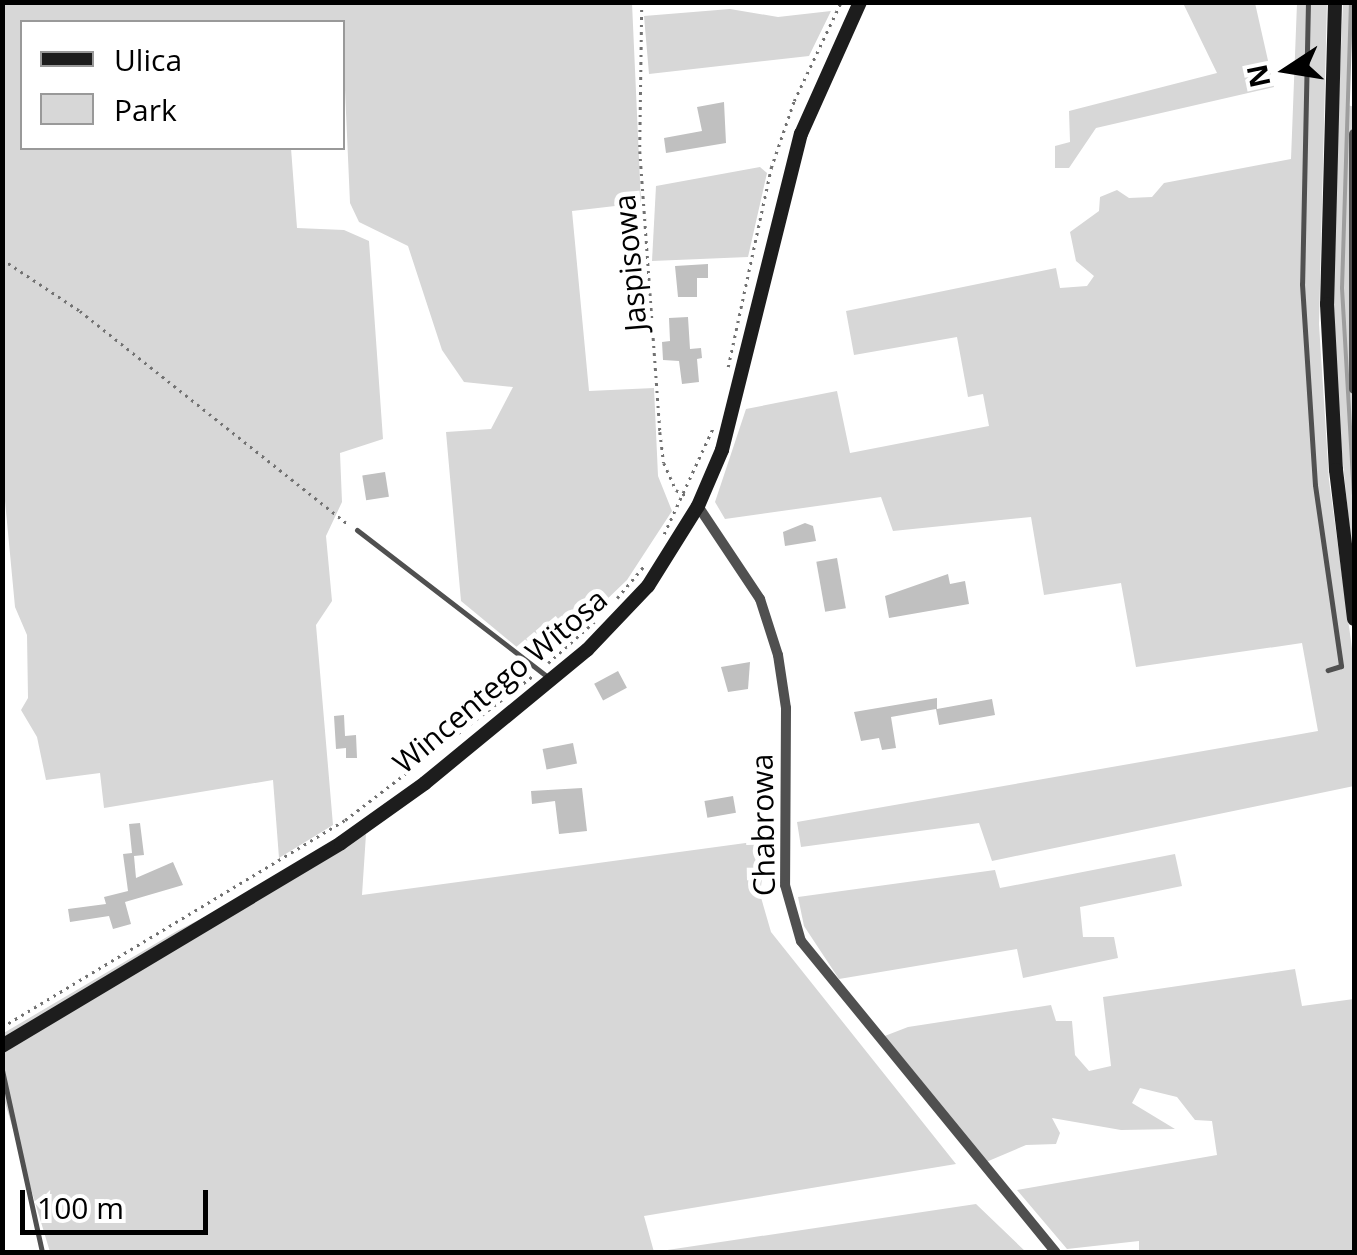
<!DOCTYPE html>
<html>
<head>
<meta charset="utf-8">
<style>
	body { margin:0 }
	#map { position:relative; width:1357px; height:1255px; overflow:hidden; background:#fff; font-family:"Open Sans",sans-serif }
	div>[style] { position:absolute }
	.green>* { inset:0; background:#d7d7d7 }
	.stream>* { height:4px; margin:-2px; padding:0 2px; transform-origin:2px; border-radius:2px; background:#9e9e9e }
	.building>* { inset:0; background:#c0c0c0; transform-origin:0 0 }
	.path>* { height:2.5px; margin-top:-1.25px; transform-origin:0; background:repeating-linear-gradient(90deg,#727272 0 2.5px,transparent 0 7.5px) }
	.service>* { height:5px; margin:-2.5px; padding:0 2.5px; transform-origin:2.5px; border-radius:2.5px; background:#505050 }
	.minor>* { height:10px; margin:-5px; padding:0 5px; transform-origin:5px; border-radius:5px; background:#505050 }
	.secondary>* { height:14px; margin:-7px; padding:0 7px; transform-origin:7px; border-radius:7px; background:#1d1d1d }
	span { translate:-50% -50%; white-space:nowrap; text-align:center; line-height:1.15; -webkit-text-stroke:10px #fff; paint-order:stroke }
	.street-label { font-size:30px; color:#000 }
	.frame { position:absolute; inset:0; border:5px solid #000; pointer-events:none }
	.legend { position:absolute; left:20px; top:20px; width:325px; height:130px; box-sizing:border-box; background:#fff; border:2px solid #999; margin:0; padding:12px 18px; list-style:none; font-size:30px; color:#000 }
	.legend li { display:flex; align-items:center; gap:20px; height:50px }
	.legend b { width:50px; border:2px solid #999 }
	.north { position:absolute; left:1237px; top:20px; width:100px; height:100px; -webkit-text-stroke:8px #fff; paint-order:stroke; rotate:258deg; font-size:28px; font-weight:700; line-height:40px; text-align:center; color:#000 }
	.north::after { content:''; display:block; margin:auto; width:35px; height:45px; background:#000; clip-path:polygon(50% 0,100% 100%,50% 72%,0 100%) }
	.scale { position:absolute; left:20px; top:1190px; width:188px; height:45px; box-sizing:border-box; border:5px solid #000; border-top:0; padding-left:12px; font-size:30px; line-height:35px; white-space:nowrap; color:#000; -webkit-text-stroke:8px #fff; paint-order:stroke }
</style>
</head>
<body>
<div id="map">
	<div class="green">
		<div style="clip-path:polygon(2px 3px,632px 3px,641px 203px,572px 211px,589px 391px,654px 388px,658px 476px,672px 511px,627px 580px,550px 654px,530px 658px,461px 601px,446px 432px,491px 429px,513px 387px,464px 382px,442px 350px,408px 246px,359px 222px,350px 203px,342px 22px,22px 22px,22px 148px,291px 148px,297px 228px,344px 230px,369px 241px,383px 439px,340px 453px,342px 502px,326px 536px,332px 601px,316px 625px,333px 825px,279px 858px,273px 780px,104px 808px,100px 773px,46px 780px,37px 737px,21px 710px,28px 698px,27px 635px,15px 607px,2px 469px)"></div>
		<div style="clip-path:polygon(1183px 3px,1255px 3px,1274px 87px,1096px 128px,1069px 168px,1055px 168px,1055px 146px,1070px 142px,1069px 111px,1217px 73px)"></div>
		<div style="clip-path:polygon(1297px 3px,1327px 3px,1319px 324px,1329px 480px,1354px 663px,1354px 786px,992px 861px,979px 823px,801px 847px,797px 822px,1318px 731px,1302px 643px,1136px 667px,1121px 583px,1044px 595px,1031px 517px,893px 531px,881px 497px,725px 519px,715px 502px,746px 409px,837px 391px,850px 453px,989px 426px,983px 394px,968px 397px,957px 337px,854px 355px,846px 311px,1056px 268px,1060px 288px,1087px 286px,1094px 276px,1076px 261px,1070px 232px,1099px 211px,1100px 197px,1117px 190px,1129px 198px,1152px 197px,1164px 183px,1291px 159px)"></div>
		<div style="clip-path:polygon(1343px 3px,1354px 3px,1348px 105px,1354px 107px,1354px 573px,1337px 404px,1332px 247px)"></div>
		<div style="clip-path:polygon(730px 9px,778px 17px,831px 11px,809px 56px,649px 74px,644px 16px)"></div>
		<div style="clip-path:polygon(760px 167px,767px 173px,748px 257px,652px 261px,656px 186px)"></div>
		<div style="clip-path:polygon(366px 834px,362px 895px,767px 840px,760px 894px,771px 932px,956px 1164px,644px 1216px,654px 1252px,976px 1204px,1026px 1252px,50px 1252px,3px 1096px,2px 1034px,177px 931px)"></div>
		<div style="clip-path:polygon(1175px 854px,1182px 886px,1080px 907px,1083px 937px,1114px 937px,1118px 958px,1023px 978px,1017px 949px,839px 979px,804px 926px,798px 897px,995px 870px,1000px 888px)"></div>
		<div style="clip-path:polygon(1295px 969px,1302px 1006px,1354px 999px,1354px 1252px,1139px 1252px,1139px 1241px,1067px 1249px,1017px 1190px,1217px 1155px,1212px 1121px,1195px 1120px,1177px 1097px,1140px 1088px,1132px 1103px,1175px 1129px,1121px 1130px,1052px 1118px,1060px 1133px,1056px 1144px,1026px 1145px,979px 1165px,877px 1039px,908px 1027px,1051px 1005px,1056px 1021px,1072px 1021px,1075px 1055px,1089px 1071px,1111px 1066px,1103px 997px)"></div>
	</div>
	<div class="stream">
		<div style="left:1351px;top:2px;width:286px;rotate:91.8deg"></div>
		<div style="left:1342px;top:288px;width:207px;rotate:86.7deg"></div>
	</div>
	<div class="building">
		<div style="clip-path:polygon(724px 102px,726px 143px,666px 153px,664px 138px,702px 131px,697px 107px)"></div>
		<div style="clip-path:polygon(708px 264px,708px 278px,697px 278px,697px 297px,678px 297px,675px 266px)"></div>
		<div style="clip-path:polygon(688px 317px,690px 349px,701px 348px,702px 358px,697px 359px,699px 382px,682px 384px,679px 361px,663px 360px,662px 342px,670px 341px,669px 318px)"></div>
		<div style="left:385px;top:472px;width:25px;height:23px;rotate:81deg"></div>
		<div style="clip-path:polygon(805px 523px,813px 526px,816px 541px,785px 546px,783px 532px)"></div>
		<div style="left:837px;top:558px;width:51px;height:21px;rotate:80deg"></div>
		<div style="clip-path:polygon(948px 574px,950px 584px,965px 581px,969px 604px,889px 618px,885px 596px)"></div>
		<div style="clip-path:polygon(750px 662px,748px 689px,728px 692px,721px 667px)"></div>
		<div style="left:618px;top:671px;width:19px;height:27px;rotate:62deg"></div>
		<div style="clip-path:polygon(937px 698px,937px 709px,992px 699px,995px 715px,939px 725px,936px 709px,891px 717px,896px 748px,882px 750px,879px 738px,861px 741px,854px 712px)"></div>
		<div style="clip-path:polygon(344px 715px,345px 736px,356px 735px,357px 758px,346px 758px,346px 748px,336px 749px,334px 716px)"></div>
		<div style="left:573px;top:743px;width:21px;height:31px;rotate:79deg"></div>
		<div style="clip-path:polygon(582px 788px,587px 831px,559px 834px,555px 801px,532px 804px,531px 791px)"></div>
		<div style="left:733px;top:796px;width:17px;height:29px;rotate:80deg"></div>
		<div style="clip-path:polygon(140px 823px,144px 855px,134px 856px,136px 878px,173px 862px,183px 885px,125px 902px,131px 924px,113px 929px,109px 916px,70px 922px,68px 909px,106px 904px,104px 897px,128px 891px,123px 854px,132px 853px,129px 824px)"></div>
	</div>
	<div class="path">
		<div style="left:642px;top:2px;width:149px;rotate:90.8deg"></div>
		<div style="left:640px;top:151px;width:282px;rotate:85.9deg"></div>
		<div style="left:660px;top:432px;width:31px;rotate:83deg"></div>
		<div style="left:664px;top:463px;width:30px;rotate:66deg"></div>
		<div style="left:676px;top:490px;width:13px;rotate:29deg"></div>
		<div style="left:2px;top:259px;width:94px;rotate:33.7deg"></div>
		<div style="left:80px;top:311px;width:342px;rotate:38.5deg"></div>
		<div style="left:728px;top:367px;width:204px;rotate:-77.8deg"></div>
		<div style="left:771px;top:168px;width:71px;rotate:-71.1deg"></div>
		<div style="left:794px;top:101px;width:110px;rotate:-64.6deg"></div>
		<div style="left:664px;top:534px;width:117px;rotate:-65.2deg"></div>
		<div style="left:617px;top:598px;width:42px;rotate:-49.8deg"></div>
		<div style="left:548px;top:663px;width:62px;rotate:-41.7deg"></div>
		<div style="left:2px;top:1027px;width:401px;rotate:-31.1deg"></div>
		<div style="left:345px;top:820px;width:238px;rotate:-37.5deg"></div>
	</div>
	<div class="service">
		<div style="left:1308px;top:2px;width:282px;rotate:91.2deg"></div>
		<div style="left:1302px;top:284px;width:201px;rotate:86.3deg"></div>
		<div style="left:1315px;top:485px;width:183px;rotate:81.8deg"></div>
		<div style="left:1341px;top:666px;width:14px;rotate:163deg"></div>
		<div style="left:357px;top:530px;width:242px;rotate:37.6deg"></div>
		<div style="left:2px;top:1070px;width:186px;rotate:77.6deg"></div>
	</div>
	<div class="minor">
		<div style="left:1354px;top:134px;width:255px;rotate:90deg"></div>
		<div style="left:698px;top:506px;width:112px;rotate:56.3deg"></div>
		<div style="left:760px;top:599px;width:59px;rotate:72.2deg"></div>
		<div style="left:778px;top:655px;width:54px;rotate:81.4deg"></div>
		<div style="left:786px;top:708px;width:177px;rotate:90.3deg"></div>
		<div style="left:785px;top:885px;width:58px;rotate:74.1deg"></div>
		<div style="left:801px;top:941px;width:402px;rotate:50.7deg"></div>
	</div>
	<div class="secondary">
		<div style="left:1335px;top:2px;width:302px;rotate:91.5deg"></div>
		<div style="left:1327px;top:304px;width:166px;rotate:86.9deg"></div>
		<div style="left:1336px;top:470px;width:150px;rotate:83.1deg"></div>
		<div style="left:2px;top:1046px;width:395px;rotate:-30.9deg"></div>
		<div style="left:341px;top:843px;width:103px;rotate:-35.5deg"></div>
		<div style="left:425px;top:783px;width:210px;rotate:-39.4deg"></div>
		<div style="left:587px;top:650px;width:88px;rotate:-46.4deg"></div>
		<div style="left:648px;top:586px;width:94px;rotate:-58deg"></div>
		<div style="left:698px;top:506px;width:61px;rotate:-66.8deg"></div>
		<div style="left:722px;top:450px;width:326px;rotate:-76deg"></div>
		<div style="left:801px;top:134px;width:145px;rotate:-65.9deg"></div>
	</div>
	<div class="street-label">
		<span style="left:630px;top:263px;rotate:-95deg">Jaspisowa</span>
		<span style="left:500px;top:681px;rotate:-40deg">Wincentego Witosa</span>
		<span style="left:763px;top:825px;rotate:-91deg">Chabrowa</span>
	</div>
	<div class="frame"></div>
	<ul class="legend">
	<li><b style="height:12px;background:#1d1d1d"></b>Ulica</li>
	<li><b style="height:28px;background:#d7d7d7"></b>Park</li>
	</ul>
	<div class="north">N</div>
	<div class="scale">100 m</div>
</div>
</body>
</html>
